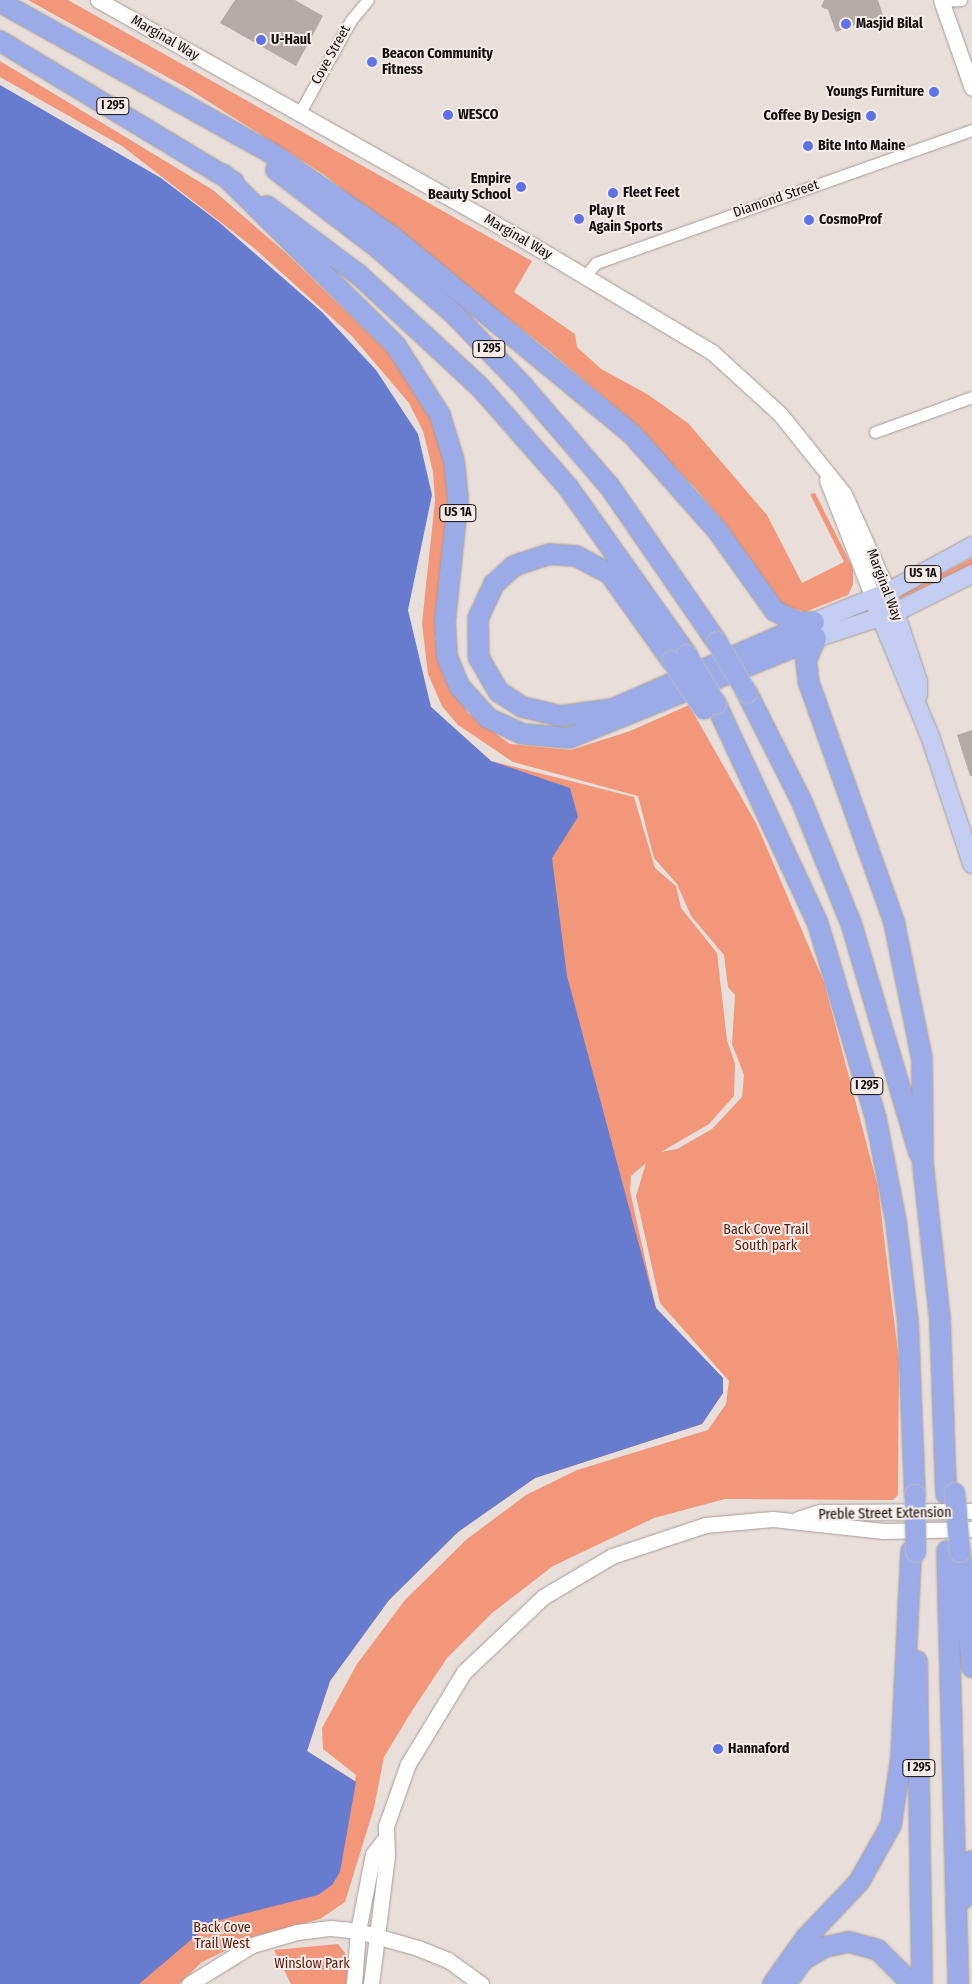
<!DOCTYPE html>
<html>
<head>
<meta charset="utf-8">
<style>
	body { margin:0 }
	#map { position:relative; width:972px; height:1984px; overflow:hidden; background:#e8deda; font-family:"Fira Sans Condensed",sans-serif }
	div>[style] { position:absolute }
	.green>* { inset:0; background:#f3977a }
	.water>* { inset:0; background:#687ccf }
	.building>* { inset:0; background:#b4aaa7 }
	.roads { filter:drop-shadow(0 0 1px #a69c99) drop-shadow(0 0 1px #a69c99) }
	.street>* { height:11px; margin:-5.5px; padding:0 5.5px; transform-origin:5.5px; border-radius:5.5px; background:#fff }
	.secondary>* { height:15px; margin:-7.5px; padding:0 7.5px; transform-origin:7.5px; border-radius:7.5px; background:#fff }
	.primary>* { height:18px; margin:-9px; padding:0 9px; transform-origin:9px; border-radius:9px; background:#c2cdf1 }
	.highway>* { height:20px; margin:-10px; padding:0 10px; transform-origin:10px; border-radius:10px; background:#9aabe8 }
	.bridges { filter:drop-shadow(0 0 1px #bdbcbc) drop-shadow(0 0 1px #bdbcbc) }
	.highway-bridge>* { height:20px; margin:-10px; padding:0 10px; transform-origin:10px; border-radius:10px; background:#9aabe8 }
	.dots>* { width:14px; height:14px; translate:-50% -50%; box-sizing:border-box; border:2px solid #f5ebe8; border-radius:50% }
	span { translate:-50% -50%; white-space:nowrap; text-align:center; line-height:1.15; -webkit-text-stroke:4px #f5ebe8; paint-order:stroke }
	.shield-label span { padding:1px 4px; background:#f5ebe8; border:1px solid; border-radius:4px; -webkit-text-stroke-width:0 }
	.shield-label { font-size:12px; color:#120f0e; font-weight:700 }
	.poi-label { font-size:14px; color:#120f0e; font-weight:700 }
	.left { translate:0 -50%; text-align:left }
	.right { translate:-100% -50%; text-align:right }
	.street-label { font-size:14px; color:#120f0e }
	.park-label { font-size:14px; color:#5a1d07 }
</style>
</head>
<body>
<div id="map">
	<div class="green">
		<div style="clip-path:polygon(28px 0,68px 0,532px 261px,514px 292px,575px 334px,577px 347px,601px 369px,647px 394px,688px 423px,767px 515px,802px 583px,844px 562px,810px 494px,815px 493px,853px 568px,853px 585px,848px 595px,805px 612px,779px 604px,727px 526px,695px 488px,619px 410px,547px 349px,323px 174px,187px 88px)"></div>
		<div style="clip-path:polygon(evenodd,0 61px,213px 190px,286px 253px,404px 368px,438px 433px,447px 466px,451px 503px,435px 638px,443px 674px,468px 713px,510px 744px,571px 750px,630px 731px,689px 705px,757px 825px,824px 982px,878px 1187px,899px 1361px,898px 1495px,893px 1500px,725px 1499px,654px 1518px,553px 1566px,492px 1613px,447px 1658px,410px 1714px,384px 1757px,374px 1808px,345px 1902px,320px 1919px,255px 1936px,202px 1962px,179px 1984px,0 1984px,431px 707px,491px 761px,634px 797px,655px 868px,676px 886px,681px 908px,717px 953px,727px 1040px,735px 1064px,734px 1096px,709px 1124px,661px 1152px,677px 1149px,712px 1129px,742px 1097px,744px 1075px,732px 1044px,735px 995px,728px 987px,724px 955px,691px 916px,677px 884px,654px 858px,638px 796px,513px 762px,458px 725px,442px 706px,428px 674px,422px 623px,435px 501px,433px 472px,423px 431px,409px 403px,352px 336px,254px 248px,122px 146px,0 77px,0 61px,646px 1163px,636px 1196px,660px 1303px,729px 1381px,726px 1404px,708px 1430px,577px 1470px,526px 1495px,467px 1539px,405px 1600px,357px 1664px,322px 1728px,323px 1749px,356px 1775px,355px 1781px,307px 1751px,330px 1681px,389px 1600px,458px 1532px,535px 1478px,702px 1424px,723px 1393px,723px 1378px,656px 1308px,630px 1191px,631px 1176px,646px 1163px)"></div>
		<div style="clip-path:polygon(972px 558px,972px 565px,899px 599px,901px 595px)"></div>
		<div style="clip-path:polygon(338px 1944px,349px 1958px,346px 1984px,291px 1984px,274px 1950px)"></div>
	</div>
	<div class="water">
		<div style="clip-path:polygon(0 85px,161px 178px,220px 223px,322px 312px,376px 370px,418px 434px,432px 495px,408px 610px,431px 707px,491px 761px,570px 788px,578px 817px,552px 858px,567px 976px,656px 1308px,723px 1378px,723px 1393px,702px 1424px,535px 1478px,458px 1532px,389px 1600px,330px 1681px,307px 1751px,356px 1782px,340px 1872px,332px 1885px,318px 1895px,212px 1922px,139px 1984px,0 1984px)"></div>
	</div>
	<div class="building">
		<div style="clip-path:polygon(235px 0,295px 0,323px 16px,296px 66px,220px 23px)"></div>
		<div style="clip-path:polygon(824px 0,878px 0,883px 15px,836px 32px,828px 10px,821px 7px)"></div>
		<div style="clip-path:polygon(972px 730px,972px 776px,970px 776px,957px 735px)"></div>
	</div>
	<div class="roads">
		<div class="street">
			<div style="left:942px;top:1px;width:19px;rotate:-3deg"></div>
			<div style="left:299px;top:114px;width:107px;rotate:-61deg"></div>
			<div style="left:351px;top:20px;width:26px;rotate:-50deg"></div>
			<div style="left:585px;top:276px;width:17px;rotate:-50deg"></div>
			<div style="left:596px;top:263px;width:399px;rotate:-19.5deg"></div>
			<div style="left:875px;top:432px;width:103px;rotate:-19.8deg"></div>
		</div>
		<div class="secondary">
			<div style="left:98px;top:0;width:495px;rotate:29.4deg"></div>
			<div style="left:529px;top:243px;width:213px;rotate:30.8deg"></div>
			<div style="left:712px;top:352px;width:92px;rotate:42.4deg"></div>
			<div style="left:780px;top:414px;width:102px;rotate:51.3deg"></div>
			<div style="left:844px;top:494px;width:107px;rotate:65.8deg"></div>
			<div style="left:941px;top:0;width:93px;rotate:70.6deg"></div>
			<div style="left:827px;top:480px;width:127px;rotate:68.7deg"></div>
			<div style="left:798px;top:1519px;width:23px;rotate:-18deg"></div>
			<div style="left:820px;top:1512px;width:152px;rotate:-0.4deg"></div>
			<div style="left:189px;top:1984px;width:74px;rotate:-31.8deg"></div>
			<div style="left:252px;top:1945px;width:47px;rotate:-16.1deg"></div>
			<div style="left:297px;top:1932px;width:34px;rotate:-7deg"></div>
			<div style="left:331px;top:1928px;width:27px;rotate:6deg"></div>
			<div style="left:358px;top:1931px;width:62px;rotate:15.8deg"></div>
			<div style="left:418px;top:1948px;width:32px;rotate:22deg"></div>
			<div style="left:448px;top:1960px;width:41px;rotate:36deg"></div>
			<div style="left:354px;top:1984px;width:53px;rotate:-85.7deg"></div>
			<div style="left:358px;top:1931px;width:78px;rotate:-79deg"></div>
			<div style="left:373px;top:1854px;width:16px;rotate:-52deg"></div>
			<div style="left:371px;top:1984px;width:129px;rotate:-82.9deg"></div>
			<div style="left:387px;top:1856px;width:30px;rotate:-92deg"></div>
			<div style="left:386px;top:1826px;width:66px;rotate:-70.5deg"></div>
			<div style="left:408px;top:1764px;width:108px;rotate:-58.7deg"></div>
			<div style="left:464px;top:1672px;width:109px;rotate:-43.5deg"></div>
			<div style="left:543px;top:1597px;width:80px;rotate:-30.7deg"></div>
			<div style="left:612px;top:1556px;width:98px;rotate:-18.4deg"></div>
			<div style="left:705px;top:1525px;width:68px;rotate:-5deg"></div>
			<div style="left:773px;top:1519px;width:111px;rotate:6.2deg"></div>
			<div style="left:883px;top:1531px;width:89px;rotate:-1.3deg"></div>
		</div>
		<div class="primary">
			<div style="left:873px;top:598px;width:149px;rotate:67.6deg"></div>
			<div style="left:930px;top:736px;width:135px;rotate:71.8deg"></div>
			<div style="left:892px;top:603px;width:82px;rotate:71.6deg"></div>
			<div style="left:918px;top:681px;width:14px;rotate:90deg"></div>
			<div style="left:814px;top:622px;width:80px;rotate:-22.1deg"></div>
			<div style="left:888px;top:592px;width:96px;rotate:-28.7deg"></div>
			<div style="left:816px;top:638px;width:84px;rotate:-18deg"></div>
			<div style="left:896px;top:612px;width:85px;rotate:-26.6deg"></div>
		</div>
		<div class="highway">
			<div style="left:0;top:2px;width:309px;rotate:29.1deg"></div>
			<div style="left:270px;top:152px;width:150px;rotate:34.6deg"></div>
			<div style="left:393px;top:237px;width:310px;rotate:39.5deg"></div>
			<div style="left:632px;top:434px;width:128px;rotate:48.5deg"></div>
			<div style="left:717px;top:530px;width:100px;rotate:54.4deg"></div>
			<div style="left:775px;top:611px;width:25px;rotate:26deg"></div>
			<div style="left:798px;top:622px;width:16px"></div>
			<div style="left:0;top:41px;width:273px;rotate:31.1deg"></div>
			<div style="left:276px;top:170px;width:128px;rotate:37.4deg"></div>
			<div style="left:378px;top:248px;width:102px;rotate:41deg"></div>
			<div style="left:455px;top:315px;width:98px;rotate:46.2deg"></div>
			<div style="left:523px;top:386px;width:133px;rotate:49.3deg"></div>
			<div style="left:610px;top:487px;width:188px;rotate:55.4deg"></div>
			<div style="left:223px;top:174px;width:244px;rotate:44.8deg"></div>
			<div style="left:396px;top:346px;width:82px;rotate:57.5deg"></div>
			<div style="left:440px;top:415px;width:48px;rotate:73.1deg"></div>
			<div style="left:454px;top:461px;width:38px;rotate:84deg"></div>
			<div style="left:458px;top:499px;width:122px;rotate:96.1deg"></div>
			<div style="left:445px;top:620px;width:37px;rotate:87deg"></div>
			<div style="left:447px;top:657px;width:33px;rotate:67deg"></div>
			<div style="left:460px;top:687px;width:42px;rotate:47.9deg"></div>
			<div style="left:488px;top:718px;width:38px;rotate:25deg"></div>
			<div style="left:523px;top:734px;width:46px;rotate:5deg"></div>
			<div style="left:569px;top:738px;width:266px;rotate:-22deg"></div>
			<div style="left:267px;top:206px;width:115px;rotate:36.9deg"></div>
			<div style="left:359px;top:275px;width:163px;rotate:42.8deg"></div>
			<div style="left:479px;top:386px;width:135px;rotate:48.6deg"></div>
			<div style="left:568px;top:487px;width:206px;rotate:54.7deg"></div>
			<div style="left:816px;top:638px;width:24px;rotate:114deg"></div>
			<div style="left:806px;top:660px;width:23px;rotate:83deg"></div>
			<div style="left:809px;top:683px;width:254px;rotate:70.4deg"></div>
			<div style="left:894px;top:922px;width:140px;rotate:78.4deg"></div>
			<div style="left:922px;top:1059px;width:106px;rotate:89.5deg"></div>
			<div style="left:923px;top:1165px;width:156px;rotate:83.7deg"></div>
			<div style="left:940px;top:1320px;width:174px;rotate:88deg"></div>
			<div style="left:672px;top:661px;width:107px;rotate:-125.5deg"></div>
			<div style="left:610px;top:574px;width:38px;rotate:-152deg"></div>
			<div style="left:576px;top:556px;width:26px;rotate:-176deg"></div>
			<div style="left:550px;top:554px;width:38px;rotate:162deg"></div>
			<div style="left:514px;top:566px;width:27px;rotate:138deg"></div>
			<div style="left:494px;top:584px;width:38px;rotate:115deg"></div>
			<div style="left:478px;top:619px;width:39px;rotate:89deg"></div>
			<div style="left:479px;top:658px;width:39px;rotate:60deg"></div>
			<div style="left:499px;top:692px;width:27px;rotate:33deg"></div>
			<div style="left:522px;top:707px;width:40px;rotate:13deg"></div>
			<div style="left:561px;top:716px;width:52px;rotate:-7.7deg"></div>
			<div style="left:613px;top:709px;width:217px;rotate:-23.6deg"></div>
			<div style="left:747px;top:693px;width:122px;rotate:63.2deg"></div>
			<div style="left:802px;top:802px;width:131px;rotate:68deg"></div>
			<div style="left:851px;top:923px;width:240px;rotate:73.5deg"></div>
			<div style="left:716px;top:704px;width:242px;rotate:65.1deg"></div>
			<div style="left:818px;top:924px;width:203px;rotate:73.4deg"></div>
			<div style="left:876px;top:1119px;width:105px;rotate:79deg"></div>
			<div style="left:896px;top:1222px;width:102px;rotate:83.2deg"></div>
			<div style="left:908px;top:1323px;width:172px;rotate:87.7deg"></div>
			<div style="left:947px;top:1551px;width:433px;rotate:88.5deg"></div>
			<div style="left:960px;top:1552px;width:116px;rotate:84deg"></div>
			<div style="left:917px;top:1661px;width:323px;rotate:89.1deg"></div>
			<div style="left:963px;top:1899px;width:39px;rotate:-77deg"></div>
			<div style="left:790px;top:1978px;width:22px;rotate:-54deg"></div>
			<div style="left:803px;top:1960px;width:26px;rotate:-31deg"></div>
			<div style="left:825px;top:1947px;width:25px;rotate:-12deg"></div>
			<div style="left:849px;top:1942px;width:30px;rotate:15deg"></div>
			<div style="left:878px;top:1950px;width:48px;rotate:45deg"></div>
			<div style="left:773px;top:1984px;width:55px;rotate:-54.6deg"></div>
			<div style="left:805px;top:1939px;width:79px;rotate:-46.5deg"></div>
			<div style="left:859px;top:1882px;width:65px;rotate:-60.7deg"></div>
			<div style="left:891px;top:1825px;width:67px;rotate:-81.4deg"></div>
			<div style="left:901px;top:1759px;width:208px;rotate:-87.2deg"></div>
		</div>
	</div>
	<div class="bridges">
		<div class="highway-bridge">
			<div style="left:717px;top:642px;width:59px;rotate:59.5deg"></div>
			<div style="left:687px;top:655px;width:57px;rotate:59.4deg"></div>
			<div style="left:672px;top:661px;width:58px;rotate:56.3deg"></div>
			<div style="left:955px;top:1493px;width:59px;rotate:85.2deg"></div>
			<div style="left:915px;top:1495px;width:57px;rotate:89deg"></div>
		</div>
	</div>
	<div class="dots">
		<div style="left:846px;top:24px;background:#5d72e9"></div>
		<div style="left:261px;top:40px;background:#5d72e9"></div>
		<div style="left:372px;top:62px;background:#5d72e9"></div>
		<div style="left:934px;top:92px;background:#5d72e9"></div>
		<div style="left:448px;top:115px;background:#5d72e9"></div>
		<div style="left:871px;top:116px;background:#5d72e9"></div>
		<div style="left:808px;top:146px;background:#5d72e9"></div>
		<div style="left:521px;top:187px;background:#5d72e9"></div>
		<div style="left:613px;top:193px;background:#5d72e9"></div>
		<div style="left:579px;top:219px;background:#5d72e9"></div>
		<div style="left:809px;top:220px;background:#5d72e9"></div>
		<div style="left:718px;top:1749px;background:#5d72e9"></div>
	</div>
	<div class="shield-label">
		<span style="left:113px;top:106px">I 295</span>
		<span style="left:489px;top:349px">I 295</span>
		<span style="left:458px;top:513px">US 1A</span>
		<span style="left:923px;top:574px">US 1A</span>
		<span style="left:867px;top:1086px">I 295</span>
		<span style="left:919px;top:1768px">I 295</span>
	</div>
	<div class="poi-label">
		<span class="left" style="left:856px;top:24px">Masjid Bilal</span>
		<span class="left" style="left:271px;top:40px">U-Haul</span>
		<span class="left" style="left:382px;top:62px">Beacon Community<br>Fitness</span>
		<span class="right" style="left:924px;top:92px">Youngs Furniture</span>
		<span class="left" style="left:458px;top:115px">WESCO</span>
		<span class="right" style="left:861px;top:116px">Coffee By Design</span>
		<span class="left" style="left:818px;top:146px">Bite Into Maine</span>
		<span class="right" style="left:511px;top:187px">Empire<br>Beauty School</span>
		<span class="left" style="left:623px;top:193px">Fleet Feet</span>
		<span class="left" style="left:589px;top:219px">Play It<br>Again Sports</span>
		<span class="left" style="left:819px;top:220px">CosmoProf</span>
		<span class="left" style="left:728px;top:1749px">Hannaford</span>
	</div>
	<div class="street-label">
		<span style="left:165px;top:38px;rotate:30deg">Marginal Way</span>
		<span style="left:331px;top:55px;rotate:-61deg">Cove Street</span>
		<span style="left:776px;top:199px;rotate:-19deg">Diamond Street</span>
		<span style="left:518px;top:237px;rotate:30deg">Marginal Way</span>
		<span style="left:884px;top:585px;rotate:69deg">Marginal Way</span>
		<span style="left:885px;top:1514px;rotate:-1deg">Preble Street Extension</span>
	</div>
	<div class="park-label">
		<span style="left:766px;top:1238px">Back Cove Trail<br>South park</span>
		<span style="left:222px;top:1936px">Back Cove<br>Trail West</span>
		<span style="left:312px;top:1964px">Winslow Park</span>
	</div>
</div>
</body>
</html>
